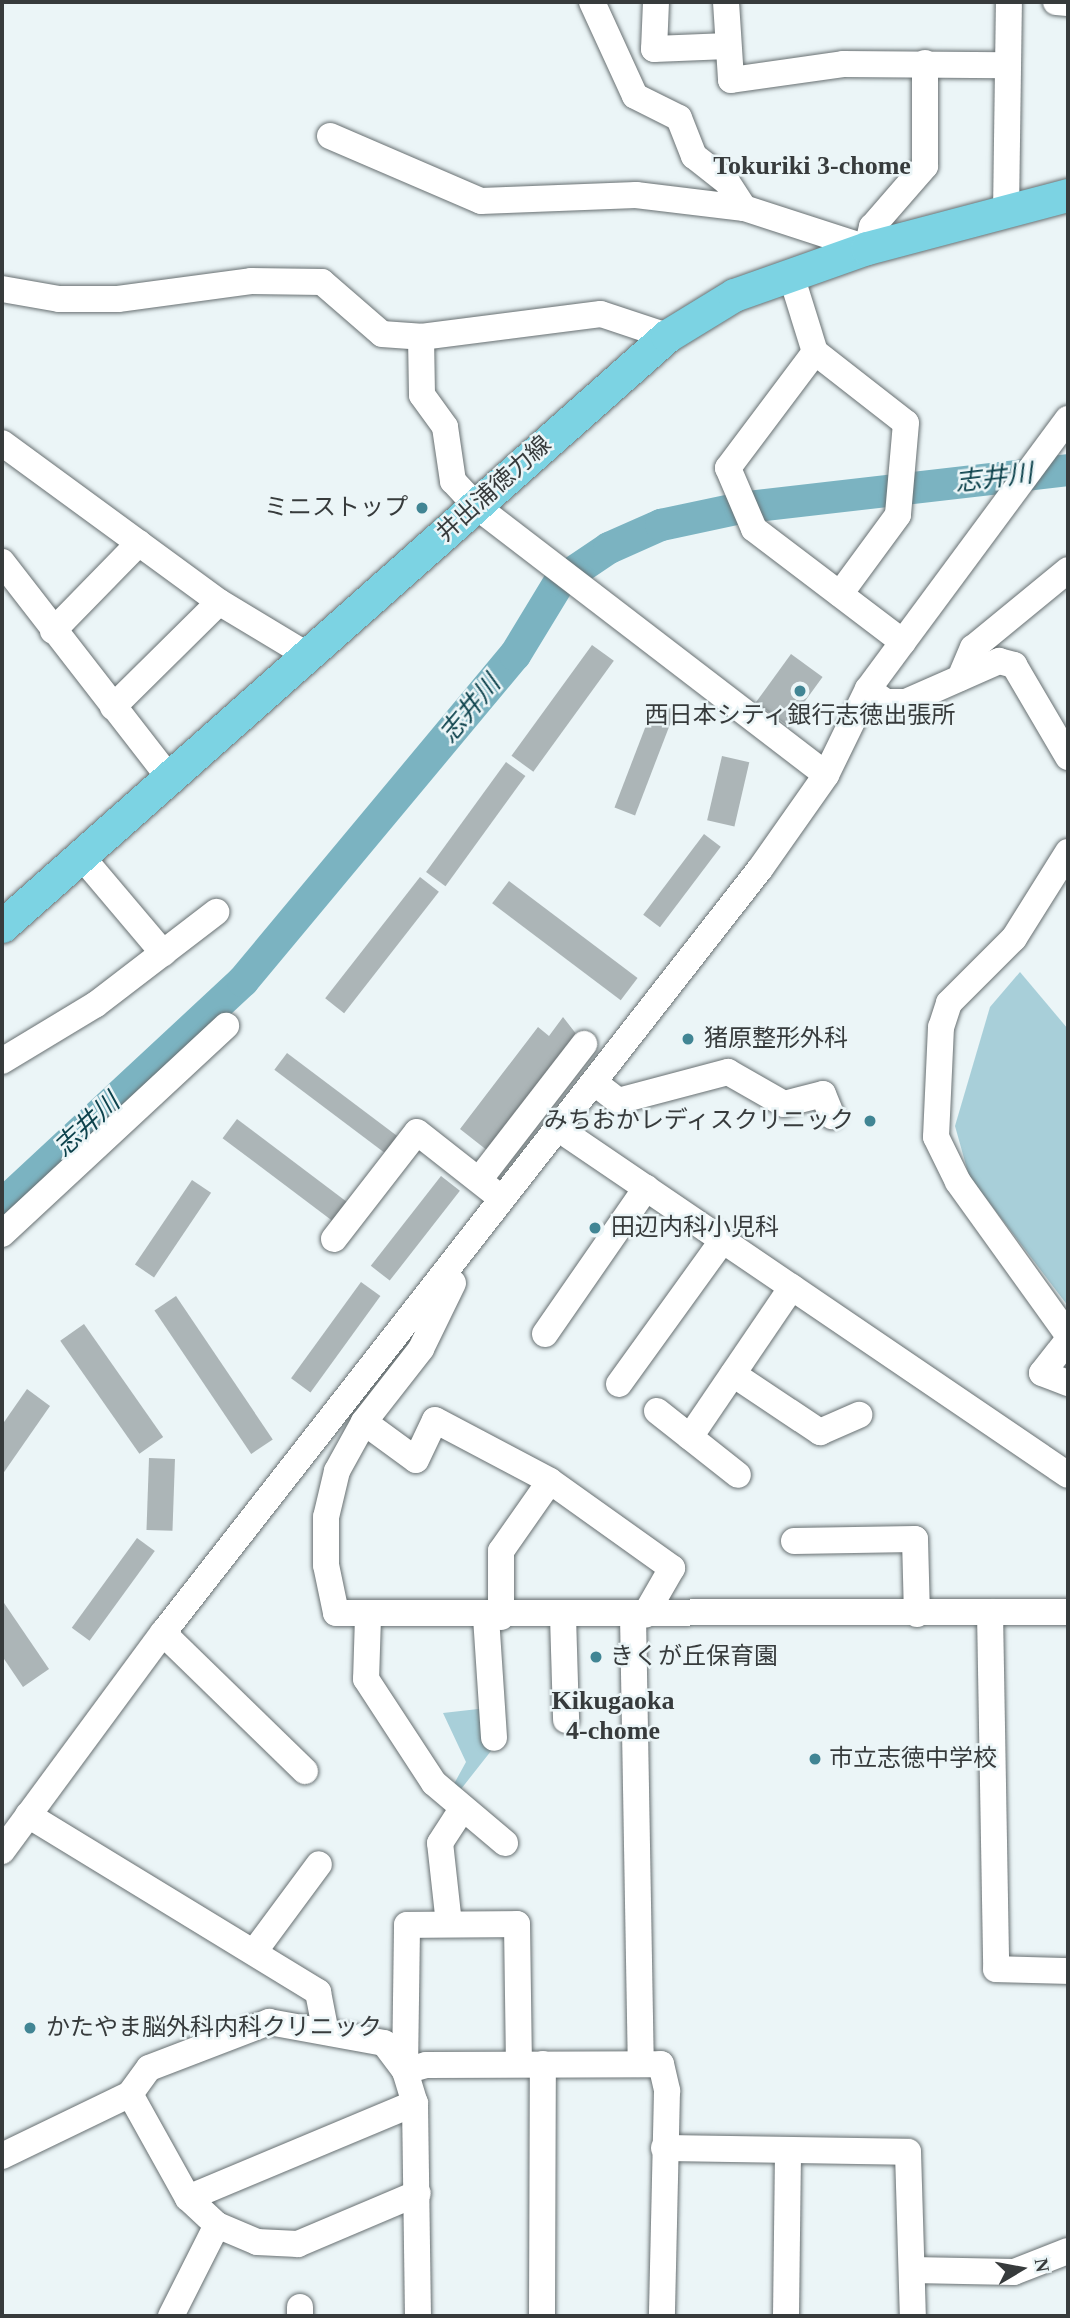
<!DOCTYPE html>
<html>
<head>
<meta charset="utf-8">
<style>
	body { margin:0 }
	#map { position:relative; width:1070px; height:2318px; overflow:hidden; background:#ebf5f7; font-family:"Times New Roman","Noto Sans JP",serif }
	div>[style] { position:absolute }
	.green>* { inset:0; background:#a8cfd9 }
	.river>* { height:32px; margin:-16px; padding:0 16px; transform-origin:16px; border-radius:16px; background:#7bb3c1 }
	.building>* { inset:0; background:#acb5b7; transform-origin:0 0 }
	.roads { filter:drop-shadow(0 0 2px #687072) drop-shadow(0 0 2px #687072) }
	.minor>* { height:26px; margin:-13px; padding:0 13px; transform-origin:13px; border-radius:13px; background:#fff }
	.major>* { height:33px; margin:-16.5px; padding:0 16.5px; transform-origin:16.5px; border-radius:16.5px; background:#7cd3e3 }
	.dots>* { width:19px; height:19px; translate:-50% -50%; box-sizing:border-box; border:4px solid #ebf5f7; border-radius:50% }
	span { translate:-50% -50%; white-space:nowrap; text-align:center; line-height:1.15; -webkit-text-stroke:5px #ebf5f7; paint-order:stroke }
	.street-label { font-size:24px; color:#373b3c }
	.poi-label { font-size:24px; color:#373b3c }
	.right { translate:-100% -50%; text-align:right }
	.left { translate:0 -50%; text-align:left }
	.neighbourhood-label { font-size:26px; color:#373b3c; font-weight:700 }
	.water-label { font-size:26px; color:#0d424c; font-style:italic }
	.frame { position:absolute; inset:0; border:4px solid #373b3c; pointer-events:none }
	.north { position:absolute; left:986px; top:2234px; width:70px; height:70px; -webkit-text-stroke:5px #ebf5f7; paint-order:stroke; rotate:80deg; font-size:19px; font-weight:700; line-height:28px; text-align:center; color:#373b3c }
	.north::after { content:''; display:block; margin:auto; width:24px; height:32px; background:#373b3c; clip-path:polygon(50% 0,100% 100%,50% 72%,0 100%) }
</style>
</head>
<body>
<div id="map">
	<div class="green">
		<div style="clip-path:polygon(1020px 972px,1068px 1029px,1068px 1306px,969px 1176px,955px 1126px,990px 1007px)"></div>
		<div style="clip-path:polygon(487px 1708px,491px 1751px,454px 1798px,449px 1793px,466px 1762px,443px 1713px)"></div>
	</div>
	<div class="river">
		<div style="left:2px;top:1205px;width:329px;rotate:-42.9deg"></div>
		<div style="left:243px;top:981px;width:425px;rotate:-50.2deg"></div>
		<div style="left:515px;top:655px;width:87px;rotate:-58.7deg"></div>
		<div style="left:560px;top:581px;width:59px;rotate:-34deg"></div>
		<div style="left:609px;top:548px;width:57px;rotate:-23.9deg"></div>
		<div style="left:661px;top:525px;width:81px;rotate:-12.1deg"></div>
		<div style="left:740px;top:508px;width:330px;rotate:-6.6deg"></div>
	</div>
	<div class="building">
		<div style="left:592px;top:645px;width:27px;height:137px;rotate:36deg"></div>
		<div style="left:791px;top:654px;width:39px;height:60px;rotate:36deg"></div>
		<div style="left:655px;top:702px;width:22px;height:113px;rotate:21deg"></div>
		<div style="left:722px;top:756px;width:28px;height:66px;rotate:13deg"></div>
		<div style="left:506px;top:762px;width:24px;height:136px;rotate:36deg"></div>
		<div style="left:704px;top:834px;width:21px;height:101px;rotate:37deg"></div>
		<div style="left:420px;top:877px;width:24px;height:154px;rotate:38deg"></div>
		<div style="left:509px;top:881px;width:161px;height:28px;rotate:37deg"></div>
		<div style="clip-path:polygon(563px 1017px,577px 1035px,488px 1151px,460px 1129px,538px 1027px,549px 1036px)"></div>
		<div style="left:287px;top:1053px;width:138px;height:21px;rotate:37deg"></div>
		<div style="left:237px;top:1119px;width:139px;height:24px;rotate:37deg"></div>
		<div style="left:441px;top:1176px;width:24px;height:114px;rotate:38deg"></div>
		<div style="left:192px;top:1180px;width:23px;height:102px;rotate:34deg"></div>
		<div style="left:361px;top:1282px;width:24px;height:119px;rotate:36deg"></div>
		<div style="left:176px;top:1296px;width:173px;height:26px;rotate:56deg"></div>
		<div style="left:84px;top:1324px;width:138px;height:29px;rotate:55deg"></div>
		<div style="clip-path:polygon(27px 1389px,50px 1406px,2px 1475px,2px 1425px)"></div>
		<div style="left:149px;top:1458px;width:26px;height:72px;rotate:2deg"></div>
		<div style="left:137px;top:1538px;width:22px;height:111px;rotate:36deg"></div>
		<div style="clip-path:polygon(2px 1600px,49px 1669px,23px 1687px,2px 1656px)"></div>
	</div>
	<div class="roads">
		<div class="minor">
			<div style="left:592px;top:2px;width:103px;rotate:65.4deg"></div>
			<div style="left:635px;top:96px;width:49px;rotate:26.6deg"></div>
			<div style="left:679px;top:118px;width:41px;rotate:68.5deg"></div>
			<div style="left:694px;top:156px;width:42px;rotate:38.2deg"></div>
			<div style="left:727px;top:182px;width:31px;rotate:57deg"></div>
			<div style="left:656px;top:2px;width:47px;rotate:92.4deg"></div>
			<div style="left:654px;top:49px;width:74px;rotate:-2.3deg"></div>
			<div style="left:726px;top:2px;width:78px;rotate:86.3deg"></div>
			<div style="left:731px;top:80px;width:113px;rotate:-8.1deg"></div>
			<div style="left:843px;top:64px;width:163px;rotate:0.4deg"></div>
			<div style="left:1056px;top:2px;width:12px;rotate:5deg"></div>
			<div style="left:330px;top:136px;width:164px;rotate:23.3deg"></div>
			<div style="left:481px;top:201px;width:155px;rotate:-2.2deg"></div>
			<div style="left:636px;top:195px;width:109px;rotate:6.9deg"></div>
			<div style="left:744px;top:208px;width:129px;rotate:18deg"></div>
			<div style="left:867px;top:248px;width:22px;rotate:-77deg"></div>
			<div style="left:872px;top:227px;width:81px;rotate:-49deg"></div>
			<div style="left:925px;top:166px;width:103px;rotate:-90deg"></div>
			<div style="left:1006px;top:212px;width:210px;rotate:-89.2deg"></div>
			<div style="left:791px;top:275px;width:81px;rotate:72.7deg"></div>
			<div style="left:815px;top:352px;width:145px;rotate:126.9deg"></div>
			<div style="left:728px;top:468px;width:66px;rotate:66.9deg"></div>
			<div style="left:754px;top:529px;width:187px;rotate:37.2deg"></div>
			<div style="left:2px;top:289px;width:58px;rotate:10deg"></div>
			<div style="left:59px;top:299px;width:59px"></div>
			<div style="left:118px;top:299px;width:134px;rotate:-7.7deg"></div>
			<div style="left:251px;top:281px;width:71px;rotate:0.8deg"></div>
			<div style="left:322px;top:282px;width:79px;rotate:40.9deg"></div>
			<div style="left:382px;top:334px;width:39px;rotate:4deg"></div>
			<div style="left:421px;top:337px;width:181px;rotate:-7.3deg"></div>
			<div style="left:601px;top:314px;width:70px;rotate:18.4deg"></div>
			<div style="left:421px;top:337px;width:58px;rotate:89deg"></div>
			<div style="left:422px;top:395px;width:39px;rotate:54deg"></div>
			<div style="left:445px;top:427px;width:55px;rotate:81.6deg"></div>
			<div style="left:453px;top:481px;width:34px;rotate:47deg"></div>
			<div style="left:476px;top:506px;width:441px;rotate:37.5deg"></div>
			<div style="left:815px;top:352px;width:115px;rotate:38deg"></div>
			<div style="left:906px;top:423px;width:92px;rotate:95deg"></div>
			<div style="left:898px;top:515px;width:98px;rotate:126.3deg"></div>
			<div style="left:2px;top:443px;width:269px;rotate:36.2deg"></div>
			<div style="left:219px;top:602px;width:103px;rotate:31.1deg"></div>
			<div style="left:2px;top:562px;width:272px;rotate:52.2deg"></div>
			<div style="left:53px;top:631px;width:123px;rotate:-45.7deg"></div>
			<div style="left:960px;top:678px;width:33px;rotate:-67deg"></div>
			<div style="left:973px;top:648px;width:123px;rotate:-39.4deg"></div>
			<div style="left:868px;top:689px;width:22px;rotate:36deg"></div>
			<div style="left:886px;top:702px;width:20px"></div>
			<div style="left:906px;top:702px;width:102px;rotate:-23.8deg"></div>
			<div style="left:999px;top:661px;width:16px;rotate:15deg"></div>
			<div style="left:1014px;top:665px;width:107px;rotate:59.6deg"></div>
			<div style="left:113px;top:707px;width:149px;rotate:-44.7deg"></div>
			<div style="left:1068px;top:852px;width:102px;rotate:122.1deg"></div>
			<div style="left:1014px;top:938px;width:92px;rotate:135deg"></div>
			<div style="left:949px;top:1003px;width:25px;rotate:108deg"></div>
			<div style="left:941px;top:1027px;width:110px;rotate:92.6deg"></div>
			<div style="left:936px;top:1137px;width:50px;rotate:63.9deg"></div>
			<div style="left:958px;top:1182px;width:188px;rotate:54.3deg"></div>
			<div style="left:82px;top:857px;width:126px;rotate:49.8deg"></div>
			<div style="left:2px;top:1061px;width:109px;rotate:-31.1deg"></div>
			<div style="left:95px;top:1005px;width:153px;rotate:-37.5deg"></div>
			<div style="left:595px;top:1083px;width:29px;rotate:38deg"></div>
			<div style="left:618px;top:1101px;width:114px;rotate:-14.8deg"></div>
			<div style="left:728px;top:1072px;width:64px;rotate:29.7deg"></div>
			<div style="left:784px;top:1104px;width:40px;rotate:-14.4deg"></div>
			<div style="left:823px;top:1094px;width:24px;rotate:68deg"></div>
			<div style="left:559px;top:1129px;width:615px;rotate:34.21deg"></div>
			<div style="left:479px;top:1180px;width:172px;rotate:-52.3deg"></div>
			<div style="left:2px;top:1234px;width:306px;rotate:-42.9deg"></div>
			<div style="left:334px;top:1239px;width:135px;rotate:-52.2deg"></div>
			<div style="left:417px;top:1132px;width:108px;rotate:38.2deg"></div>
			<div style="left:453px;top:1283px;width:73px;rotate:115.9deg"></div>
			<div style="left:421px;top:1349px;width:93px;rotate:128deg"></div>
			<div style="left:364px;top:1422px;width:56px;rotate:118.9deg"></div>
			<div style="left:337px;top:1471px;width:47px;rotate:103.4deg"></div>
			<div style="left:326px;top:1517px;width:48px;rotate:90deg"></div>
			<div style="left:326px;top:1565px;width:49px;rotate:78.2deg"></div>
			<div style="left:336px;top:1613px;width:732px;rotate:-0.08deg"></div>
			<div style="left:545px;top:1334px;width:178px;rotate:-55.3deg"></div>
			<div style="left:1068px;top:1340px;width:42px;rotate:128.2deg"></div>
			<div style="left:1042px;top:1373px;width:28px;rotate:21deg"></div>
			<div style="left:733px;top:1374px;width:105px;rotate:33.7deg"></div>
			<div style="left:820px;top:1432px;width:43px;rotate:-23.6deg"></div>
			<div style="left:619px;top:1384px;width:178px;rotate:-54.2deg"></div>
			<div style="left:657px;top:1411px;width:103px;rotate:38.3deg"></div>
			<div style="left:364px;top:1422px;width:64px;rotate:36.2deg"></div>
			<div style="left:416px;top:1460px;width:44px;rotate:-64.6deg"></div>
			<div style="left:435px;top:1420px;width:130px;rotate:27.9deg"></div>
			<div style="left:690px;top:1437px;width:181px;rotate:-55.8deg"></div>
			<div style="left:794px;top:1541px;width:121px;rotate:-0.9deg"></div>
			<div style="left:915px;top:1539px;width:75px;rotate:88.5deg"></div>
			<div style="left:990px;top:1612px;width:357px;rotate:89deg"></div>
			<div style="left:996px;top:1969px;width:72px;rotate:1.6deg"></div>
			<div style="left:563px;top:1616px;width:104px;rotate:88.3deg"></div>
			<div style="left:633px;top:1616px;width:448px;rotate:89deg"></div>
			<div style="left:368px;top:1617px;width:62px;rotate:91.8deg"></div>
			<div style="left:366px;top:1679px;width:124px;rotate:56.8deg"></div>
			<div style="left:434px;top:1783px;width:93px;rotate:40.2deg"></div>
			<div style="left:486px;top:1617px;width:121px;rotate:86.2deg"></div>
			<div style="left:501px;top:1617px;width:66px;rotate:-90deg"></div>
			<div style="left:501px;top:1551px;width:85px;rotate:-55deg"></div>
			<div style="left:550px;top:1481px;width:150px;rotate:35.5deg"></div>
			<div style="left:672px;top:1568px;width:54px;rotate:119.9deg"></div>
			<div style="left:163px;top:1633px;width:198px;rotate:44.2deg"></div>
			<div style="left:28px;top:1815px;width:340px;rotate:31.4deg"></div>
			<div style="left:318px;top:1992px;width:38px;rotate:79deg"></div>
			<div style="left:2px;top:1851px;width:271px;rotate:-53.6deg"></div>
			<div style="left:163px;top:1633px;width:970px;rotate:-52deg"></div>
			<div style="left:760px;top:869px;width:115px;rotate:-54.9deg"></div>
			<div style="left:826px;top:775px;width:96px;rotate:-64deg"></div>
			<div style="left:868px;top:689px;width:336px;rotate:-53.5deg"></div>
			<div style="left:449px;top:1924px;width:81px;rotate:-96.3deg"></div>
			<div style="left:440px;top:1843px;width:38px;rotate:-57deg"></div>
			<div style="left:254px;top:1952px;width:109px;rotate:-53.5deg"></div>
			<div style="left:405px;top:2071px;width:22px;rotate:-16deg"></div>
			<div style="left:426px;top:2065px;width:235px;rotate:-0.2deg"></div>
			<div style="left:661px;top:2064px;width:28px;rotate:77deg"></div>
			<div style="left:667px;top:2091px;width:225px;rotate:91.3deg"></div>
			<div style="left:405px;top:2071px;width:146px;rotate:-89.2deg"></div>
			<div style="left:407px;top:1925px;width:110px;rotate:-0.5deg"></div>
			<div style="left:517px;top:1924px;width:140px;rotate:89.2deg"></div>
			<div style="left:130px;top:2094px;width:119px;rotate:60.9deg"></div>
			<div style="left:188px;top:2198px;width:40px;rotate:43deg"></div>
			<div style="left:217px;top:2225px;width:43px;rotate:23deg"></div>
			<div style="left:257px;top:2242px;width:41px;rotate:2.8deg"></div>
			<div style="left:298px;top:2244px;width:130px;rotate:-23deg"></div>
			<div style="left:664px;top:2148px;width:244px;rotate:0.9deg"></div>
			<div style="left:908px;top:2152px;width:164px;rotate:88.3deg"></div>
			<div style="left:2px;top:2156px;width:142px;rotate:-25.8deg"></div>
			<div style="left:130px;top:2094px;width:32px;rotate:-54deg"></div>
			<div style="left:149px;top:2068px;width:129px;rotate:-21deg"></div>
			<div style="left:269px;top:2022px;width:117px;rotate:10.3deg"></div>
			<div style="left:384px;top:2043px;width:35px;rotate:53deg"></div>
			<div style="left:405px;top:2071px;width:34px;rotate:73deg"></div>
			<div style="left:415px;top:2103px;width:213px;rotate:89.2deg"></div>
			<div style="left:188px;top:2198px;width:246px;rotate:-22.7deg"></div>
			<div style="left:912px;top:2270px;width:102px;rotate:1.1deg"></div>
			<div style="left:1014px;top:2272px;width:58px;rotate:-21.3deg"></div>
			<div style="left:171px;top:2316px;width:102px;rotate:-63.2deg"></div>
			<div style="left:300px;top:2316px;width:9px;rotate:-90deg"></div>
			<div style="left:542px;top:2316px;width:252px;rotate:-89.8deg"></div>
			<div style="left:786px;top:2316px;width:164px;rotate:-89.3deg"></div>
		</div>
		<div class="major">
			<div style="left:2px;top:926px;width:889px;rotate:-41.58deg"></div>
			<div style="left:667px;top:336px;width:79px;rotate:-31.5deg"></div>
			<div style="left:734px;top:295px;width:141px;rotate:-19.5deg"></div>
			<div style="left:867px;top:248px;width:208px;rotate:-14.8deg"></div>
		</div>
	</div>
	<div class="dots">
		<div style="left:422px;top:508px;background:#418594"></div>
		<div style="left:800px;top:691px;background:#418594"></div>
		<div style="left:688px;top:1039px;background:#418594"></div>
		<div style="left:870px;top:1121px;background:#418594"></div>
		<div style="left:595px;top:1228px;background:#418594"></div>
		<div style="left:596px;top:1657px;background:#418594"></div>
		<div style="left:815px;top:1759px;background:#418594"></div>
		<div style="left:30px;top:2028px;background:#418594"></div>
	</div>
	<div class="street-label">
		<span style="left:494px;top:489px;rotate:-42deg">井出浦徳力線</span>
	</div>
	<div class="poi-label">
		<span class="right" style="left:408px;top:508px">ミニストップ</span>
		<span style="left:800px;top:716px">西日本シティ銀行志徳出張所</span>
		<span class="left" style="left:704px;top:1039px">猪原整形外科</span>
		<span class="right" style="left:854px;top:1121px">みちおかレディスクリニック</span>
		<span class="left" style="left:611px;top:1228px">田辺内科小児科</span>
		<span class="left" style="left:610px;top:1657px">きくが丘保育園</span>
		<span class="left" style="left:829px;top:1759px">市立志徳中学校</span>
		<span class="left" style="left:46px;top:2028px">かたやま脳外科内科クリニック</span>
	</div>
	<div class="neighbourhood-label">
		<span style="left:812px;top:166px">Tokuriki 3-chome</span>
		<span style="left:613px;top:1716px">Kikugaoka<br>4-chome</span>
	</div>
	<div class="water-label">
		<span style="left:994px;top:478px;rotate:-7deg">志井川</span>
		<span style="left:470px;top:709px;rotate:-50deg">志井川</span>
		<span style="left:87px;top:1125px;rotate:-43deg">志井川</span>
	</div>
	<div class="frame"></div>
	<div class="north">N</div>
</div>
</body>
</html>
